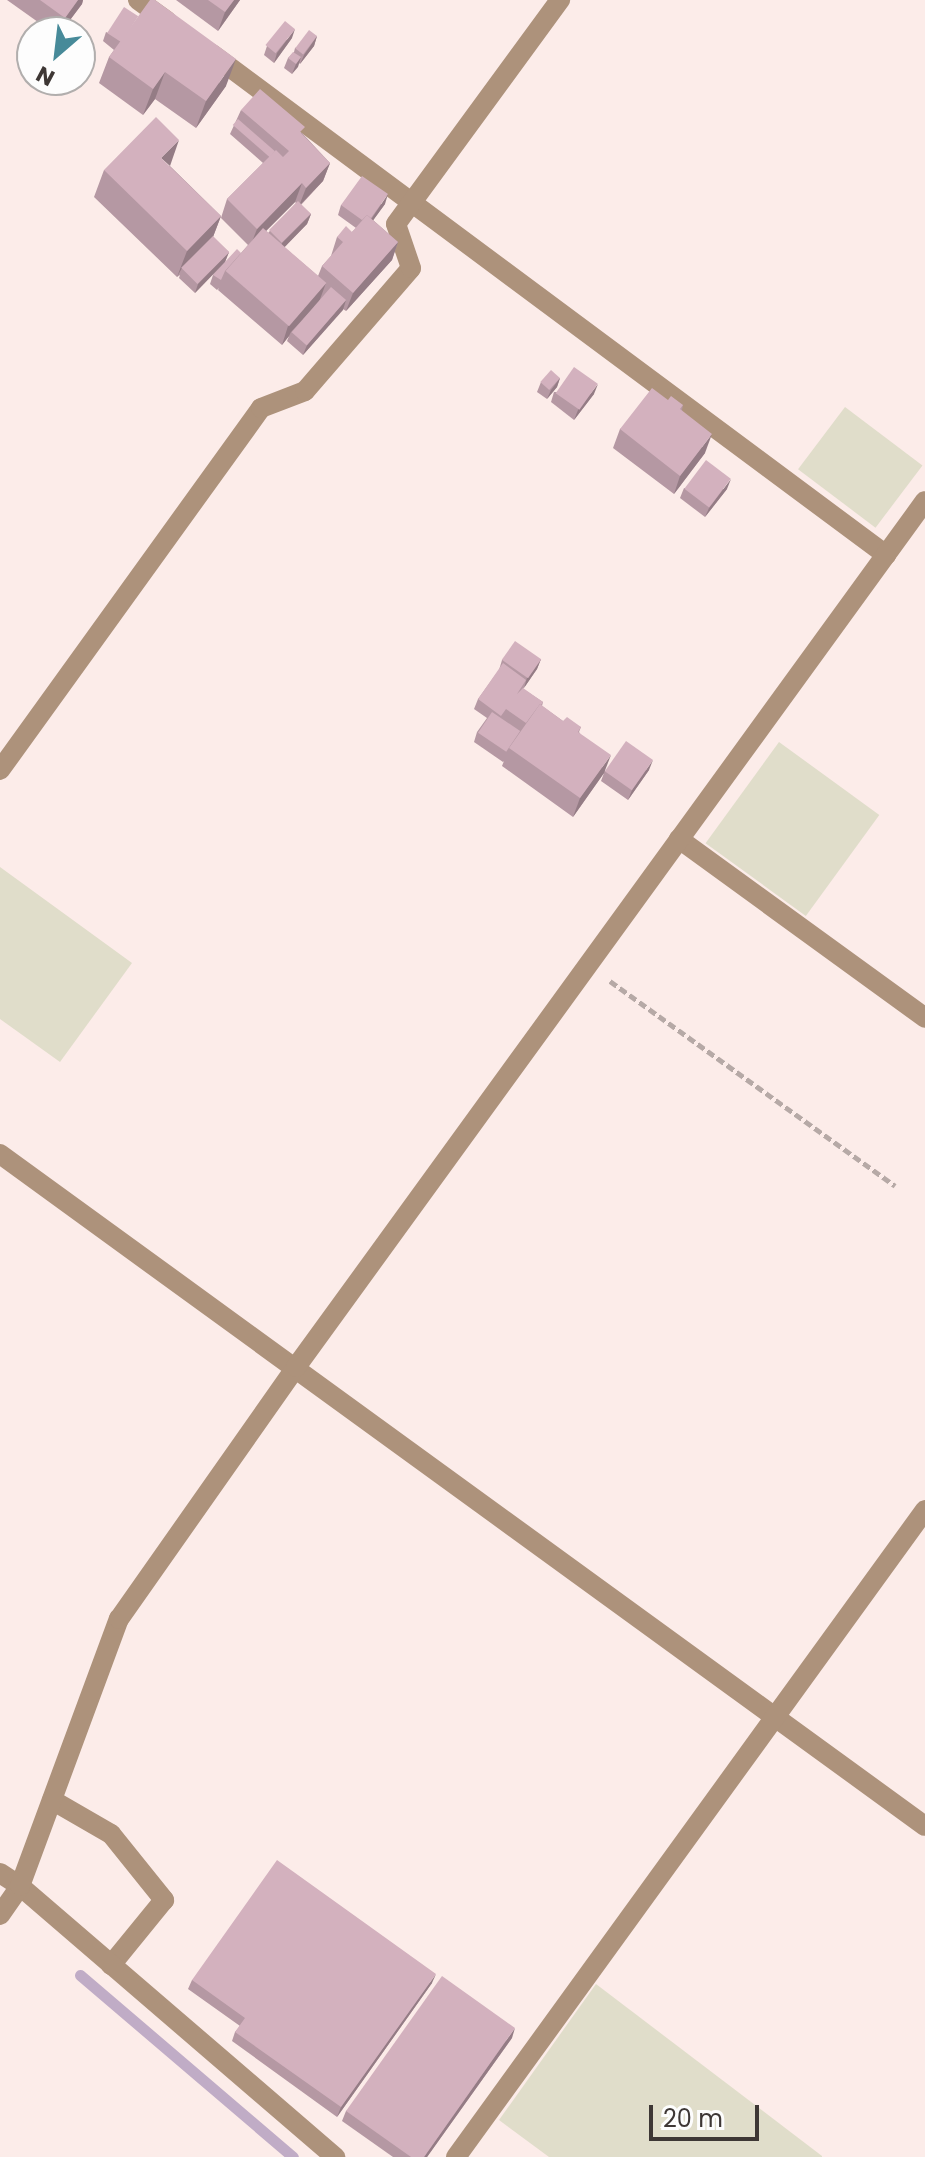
<!DOCTYPE html>
<html>
<head>
<meta charset="utf-8">
<style>
	body { margin:0 }
	#map { position:relative; width:925px; height:2157px; overflow:hidden; background:#fcece9; font-family:Poppins,sans-serif }
	div>[style] { position:absolute }
	.green>* { inset:0; background:#e0ddca; transform-origin:0 0 }
	.stream>* { height:11px; margin:-5.5px; padding:0 5.5px; transform-origin:5.5px; border-radius:5.5px; background:#c0acc6 }
	.path>* { height:5px; margin-top:-2.5px; transform-origin:0; background:repeating-linear-gradient(90deg,#b6a9a6 0 8px,transparent 0 12px) }
	.minor>* { height:20px; margin:-10px; padding:0 10px; transform-origin:10px; border-radius:10px; background:#ad927b }
	.wall>* { inset:0; background:#b598a3 }
	.shaded-wall>* { inset:0; background:#947c85 }
	.building>* { inset:0; background:#d3b1be; transform-origin:0 0 }
	span { translate:-50% -50%; white-space:nowrap; text-align:center; line-height:1.15; -webkit-text-stroke:6px #fdfdfd; paint-order:stroke }
	.north { position:absolute; left:16px; top:16px; width:80px; height:80px; box-sizing:border-box; background:#fdfdfd; border:2px solid #b1aead; border-radius:50%; rotate:208deg; font-size:22px; font-weight:700; line-height:32px; text-align:center; color:#3e3735 }
	.north::after { content:''; display:block; margin:auto; width:28px; height:36px; background:#478a99; clip-path:polygon(50% 0,100% 100%,50% 72%,0 100%) }
	.scale { position:absolute; left:649px; top:2105px; width:110px; height:36px; box-sizing:border-box; border:4px solid #3e3735; border-top:0; padding-left:10px; font-size:24px; line-height:28px; white-space:nowrap; color:#3e3735; -webkit-text-stroke:6px #fdfdfd; paint-order:stroke }
</style>
</head>
<body>
<div id="map">
	<div class="green">
		<div style="left:845px;top:407px;width:97px;height:78px;rotate:37deg"></div>
		<div style="left:779px;top:742px;width:124px;height:125px;rotate:36deg"></div>
		<div style="clip-path:polygon(0 867px,132px 963px,60px 1062px,0 1019px)"></div>
		<div style="clip-path:polygon(596px 1984px,822px 2156px,822px 2157px,549px 2157px,499px 2120px)"></div>
	</div>
	<div class="stream">
		<div style="left:80px;top:1975px;width:280px;rotate:40.5deg"></div>
	</div>
	<div class="path">
		<div style="left:610px;top:981px;width:351px;rotate:35.7deg"></div>
	</div>
	<div class="minor">
		<div style="left:138px;top:0;width:36px;rotate:36deg"></div>
		<div style="left:212px;top:54px;width:840px;rotate:36.62deg"></div>
		<div style="left:0;top:770px;width:446px;rotate:-54.2deg"></div>
		<div style="left:261px;top:408px;width:47px;rotate:-21.1deg"></div>
		<div style="left:305px;top:391px;width:162px;rotate:-49.2deg"></div>
		<div style="left:411px;top:268px;width:46px;rotate:-108.8deg"></div>
		<div style="left:396px;top:224px;width:278px;rotate:-53.8deg"></div>
		<div style="left:679px;top:839px;width:304px;rotate:36deg"></div>
		<div style="left:0;top:1154px;width:1143px;rotate:36deg"></div>
		<div style="left:52px;top:1800px;width:68px;rotate:30deg"></div>
		<div style="left:111px;top:1834px;width:85px;rotate:51.2deg"></div>
		<div style="left:164px;top:1900px;width:84px;rotate:129.2deg"></div>
		<div style="left:0;top:1873px;width:24px;rotate:33deg"></div>
		<div style="left:20px;top:1886px;width:416px;rotate:40.7deg"></div>
		<div style="left:0;top:1915px;width:35px;rotate:-55deg"></div>
		<div style="left:20px;top:1886px;width:285px;rotate:-69.7deg"></div>
		<div style="left:119px;top:1619px;width:308px;rotate:-54.9deg"></div>
		<div style="left:296px;top:1367px;width:1070px;rotate:-54.01deg"></div>
		<div style="left:456px;top:2157px;width:799px;rotate:-54.06deg"></div>
	</div>
	<div class="wall">
		<div style="clip-path:polygon(7px 0,83px 0,82px 4px,61px 32px,52px 32px)"></div>
		<div style="clip-path:polygon(176px 0,240px 0,218px 31px)"></div>
		<div style="clip-path:polygon(106px 32px,226px 86px,196px 128px,155px 99px,143px 115px,99px 83px,109px 57px,114px 50px,103px 41px)"></div>
		<div style="clip-path:polygon(317px 36px,314px 46px,300px 64px,299px 63px,292px 74px,284px 68px,288px 58px,294px 52px,295px 48px)"></div>
		<div style="clip-path:polygon(292px 38px,274px 63px,264px 55px,267px 46px)"></div>
		<div style="clip-path:polygon(evenodd,241px 110px,302px 133px,330px 163px,323px 181px,301px 205px,311px 214px,307px 224px,284px 247px,318px 276px,322px 266px,331px 256px,337px 237px,352px 232px,356px 228px,338px 215px,341px 205px,385px 204px,373px 220px,398px 242px,392px 260px,346px 311px,343px 309px,303px 355px,287px 341px,289px 336px,282px 345px,218px 290px,219px 288px,217px 290px,210px 284px,213px 275px,221px 266px,195px 293px,179px 278px,180px 275px,177px 277px,94px 197px,104px 170px,170px 166px,221px 216px,213px 237px,229px 252px,225px 262px,241px 253px,248px 245px,221px 218px,227px 199px,263px 163px,230px 134px,241px 110px,295px 202px,296px 203px,268px 233px,266px 231px,295px 202px)"></div>
		<div style="clip-path:polygon(560px 378px,557px 387px,547px 399px,537px 392px,541px 382px)"></div>
		<div style="clip-path:polygon(554px 392px,594px 394px,574px 420px,551px 402px)"></div>
		<div style="clip-path:polygon(668px 400px,683px 405px,682px 410px,705px 453px,674px 494px,613px 448px,620px 429px)"></div>
		<div style="clip-path:polygon(684px 488px,727px 489px,705px 517px,680px 498px)"></div>
		<div style="clip-path:polygon(541px 659px,537px 669px,523px 689px,543px 702px,542px 706px,563px 721px,581px 727px,579px 732px,605px 771px,649px 770px,628px 800px,601px 781px,604px 773px,573px 817px,502px 766px,504px 761px,503px 762px,474px 742px,477px 732px,487px 718px,474px 709px,478px 699px,499px 670px,502px 660px)"></div>
		<div style="clip-path:polygon(192px 1980px,432px 1983px,337px 2117px,232px 2041px,235px 2032px,240px 2026px,188px 1989px)"></div>
		<div style="clip-path:polygon(512px 2038px,427px 2157px,393px 2157px,342px 2121px,346px 2111px)"></div>
	</div>
	<div class="shaded-wall">
		<div style="clip-path:polygon(78px 0,83px 0,82px 4px,61px 32px,60px 32px,65px 18px)"></div>
		<div style="clip-path:polygon(234px 0,240px 0,218px 31px,225px 12px)"></div>
		<div style="clip-path:polygon(295px 29px,292px 38px,274px 63px,277px 53px)"></div>
		<div style="clip-path:polygon(317px 36px,314px 46px,300px 64px,304px 55px)"></div>
		<div style="clip-path:polygon(301px 57px,298px 67px,292px 74px,296px 64px)"></div>
		<div style="clip-path:polygon(236px 59px,226px 86px,196px 128px,206px 101px)"></div>
		<div style="clip-path:polygon(165px 72px,155px 99px,143px 115px,153px 89px)"></div>
		<div style="clip-path:polygon(179px 140px,170px 166px,161px 158px)"></div>
		<div style="clip-path:polygon(330px 163px,323px 181px,299px 206px,306px 188px)"></div>
		<div style="clip-path:polygon(302px 183px,295px 202px,250px 247px,257px 229px)"></div>
		<div style="clip-path:polygon(388px 194px,385px 204px,364px 233px,368px 224px)"></div>
		<div style="clip-path:polygon(311px 214px,307px 224px,279px 253px,282px 243px)"></div>
		<div style="clip-path:polygon(221px 216px,211px 242px,182px 268px,177px 277px,187px 251px)"></div>
		<div style="clip-path:polygon(398px 242px,392px 260px,346px 311px,353px 293px)"></div>
		<div style="clip-path:polygon(229px 252px,225px 262px,195px 293px,198px 284px)"></div>
		<div style="clip-path:polygon(326px 283px,319px 302px,291px 332px,289px 336px,282px 345px,288px 326px)"></div>
		<div style="clip-path:polygon(346px 300px,343px 310px,303px 355px,307px 345px)"></div>
		<div style="clip-path:polygon(560px 378px,557px 387px,547px 399px,551px 390px)"></div>
		<div style="clip-path:polygon(598px 384px,594px 394px,574px 420px,578px 410px)"></div>
		<div style="clip-path:polygon(712px 434px,705px 453px,674px 494px,680px 476px)"></div>
		<div style="clip-path:polygon(731px 479px,727px 489px,705px 517px,709px 508px)"></div>
		<div style="clip-path:polygon(541px 659px,537px 669px,524px 688px,527px 678px)"></div>
		<div style="clip-path:polygon(611px 755px,604px 773px,573px 817px,580px 798px)"></div>
		<div style="clip-path:polygon(653px 760px,649px 770px,628px 800px,632px 790px)"></div>
		<div style="clip-path:polygon(436px 1974px,432px 1983px,337px 2117px,341px 2107px)"></div>
		<div style="clip-path:polygon(515px 2028px,512px 2038px,427px 2157px,424px 2157px)"></div>
	</div>
	<div class="building">
		<div style="clip-path:polygon(40px 0,78px 0,65px 18px)"></div>
		<div style="clip-path:polygon(150px 0,155px 0,236px 59px,206px 101px,165px 72px,153px 89px,109px 57px)"></div>
		<div style="clip-path:polygon(208px 0,234px 0,225px 12px)"></div>
		<div style="left:124px;top:7px;width:17px;height:31px;rotate:33deg"></div>
		<div style="left:285px;top:21px;width:13px;height:31px;rotate:39deg"></div>
		<div style="left:309px;top:30px;width:10px;height:23px;rotate:37deg"></div>
		<div style="clip-path:polygon(293px 52px,301px 57px,296px 64px,288px 58px)"></div>
		<div style="clip-path:polygon(260px 89px,305px 127px,300px 132px,330px 163px,306px 188px,302px 183px,257px 229px,227px 199px,276px 150px,283px 157px,289px 151px,241px 110px)"></div>
		<div style="clip-path:polygon(156px 117px,179px 140px,161px 158px,221px 216px,187px 251px,104px 170px)"></div>
		<div style="left:238px;top:119px;width:49px;height:8px;rotate:41deg"></div>
		<div style="clip-path:polygon(362px 176px,388px 194px,371px 218px,367px 215px,362px 220px,341px 205px)"></div>
		<div style="left:298px;top:201px;width:18px;height:41px;rotate:45deg"></div>
		<div style="clip-path:polygon(367px 215px,398px 242px,353px 293px,322px 266px,343px 242px,337px 237px,346px 226px,352px 232px)"></div>
		<div style="left:263px;top:228px;width:84px;height:57px;rotate:41deg"></div>
		<div style="left:213px;top:236px;width:23px;height:45px;rotate:45deg"></div>
		<div style="clip-path:polygon(237px 249px,241px 253px,225px 271px,221px 280px,213px 275px)"></div>
		<div style="left:331px;top:287px;width:20px;height:60px;rotate:41deg"></div>
		<div style="left:574px;top:367px;width:29px;height:32px;rotate:35deg"></div>
		<div style="left:551px;top:370px;width:12px;height:16px;rotate:42deg"></div>
		<div style="clip-path:polygon(652px 388px,668px 400px,671px 396px,683px 405px,680px 409px,712px 434px,680px 476px,620px 429px)"></div>
		<div style="left:706px;top:460px;width:31px;height:36px;rotate:37deg"></div>
		<div style="left:515px;top:641px;width:32px;height:23px;rotate:35deg"></div>
		<div style="clip-path:polygon(503px 663px,526px 680px,517px 694px,523px 688px,543px 702px,541px 705px,540px 704px,526px 723px,506px 709px,501px 716px,478px 699px)"></div>
		<div style="clip-path:polygon(540px 704px,563px 721px,567px 717px,581px 727px,578px 732px,611px 755px,580px 798px,509px 748px)"></div>
		<div style="left:492px;top:712px;width:34px;height:25px;rotate:34deg"></div>
		<div style="left:626px;top:741px;width:33px;height:37px;rotate:35deg"></div>
		<div style="clip-path:polygon(277px 1860px,436px 1974px,341px 2107px,235px 2032px,245px 2018px,192px 1980px)"></div>
		<div style="clip-path:polygon(442px 1976px,515px 2028px,424px 2157px,411px 2157px,346px 2111px)"></div>
	</div>
	<div class="north">N</div>
	<div class="scale">20 m</div>
</div>
</body>
</html>
